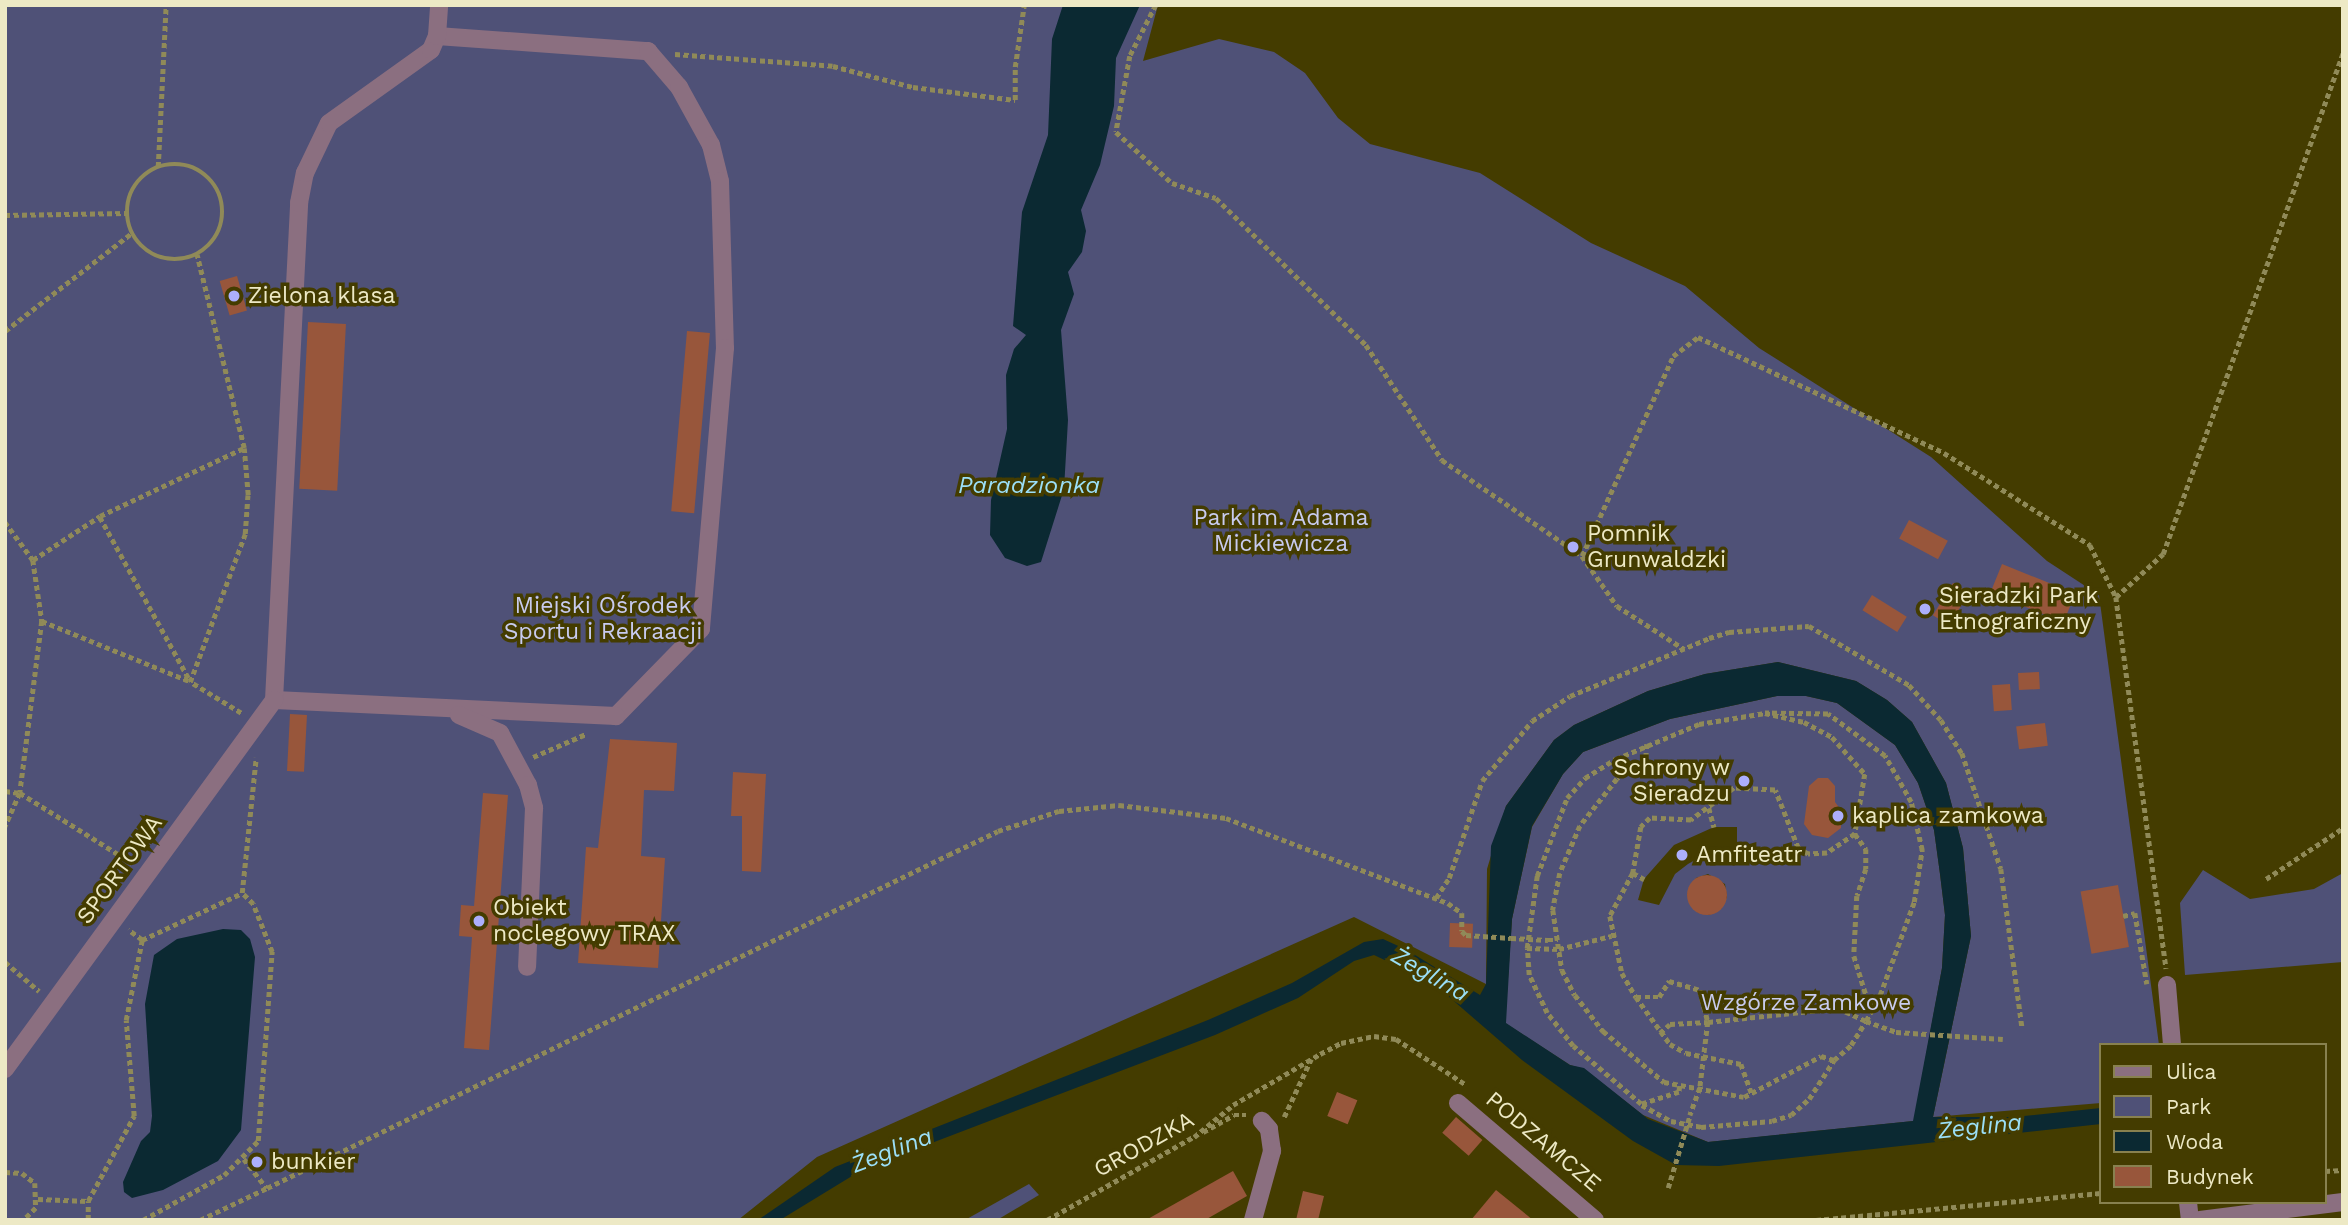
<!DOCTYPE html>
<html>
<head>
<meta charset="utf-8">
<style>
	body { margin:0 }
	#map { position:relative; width:2348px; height:1225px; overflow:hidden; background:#443c00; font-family:"Work Sans",sans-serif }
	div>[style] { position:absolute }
	.green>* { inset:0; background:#4f5177 }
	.water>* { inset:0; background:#0b2932 }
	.building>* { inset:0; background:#98563b; transform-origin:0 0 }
	.round { border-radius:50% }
	.path>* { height:4.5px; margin-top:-2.25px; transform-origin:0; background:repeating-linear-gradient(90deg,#908a58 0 5px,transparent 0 8.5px) }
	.path>.ring { margin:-2.25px; padding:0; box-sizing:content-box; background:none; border:4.5px solid #908a58; border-radius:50% }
	.minor>* { height:18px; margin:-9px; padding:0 9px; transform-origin:9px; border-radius:9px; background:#8b6f80 }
	.path-bridge>* { height:4.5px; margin-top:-2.25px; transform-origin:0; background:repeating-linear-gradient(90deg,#908a58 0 5px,transparent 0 8.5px) }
	.dots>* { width:19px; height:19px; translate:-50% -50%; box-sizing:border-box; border:4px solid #443c00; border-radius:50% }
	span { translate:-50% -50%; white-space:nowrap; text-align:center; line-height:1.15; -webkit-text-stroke:7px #443c00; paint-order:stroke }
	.poi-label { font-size:23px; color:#ede9c5 }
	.left { translate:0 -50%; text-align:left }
	.right { translate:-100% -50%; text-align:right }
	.park-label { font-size:23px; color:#c8cbef }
	.street-label { font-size:23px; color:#ede9c5 }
	.water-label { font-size:24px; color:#9bdff7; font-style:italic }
	.frame { position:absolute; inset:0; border:7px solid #ede9c5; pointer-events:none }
	.legend { position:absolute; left:2099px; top:1043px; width:228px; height:161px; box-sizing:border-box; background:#443c00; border:2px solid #88814f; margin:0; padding:9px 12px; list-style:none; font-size:21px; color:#ede9c5 }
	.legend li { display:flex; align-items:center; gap:14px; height:35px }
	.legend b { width:35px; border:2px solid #88814f }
</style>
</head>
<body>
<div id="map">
	<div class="green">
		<div style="clip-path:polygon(5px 5px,1158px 5px,1143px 61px,1219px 39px,1274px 52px,1305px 73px,1338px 118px,1370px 144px,1480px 173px,1591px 243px,1685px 286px,1759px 348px,1931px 457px,2047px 561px,2099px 595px,2159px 1045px,2101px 1045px,2101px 1103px,1933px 1117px,1971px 936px,1963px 848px,1946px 783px,1912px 722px,1887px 700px,1856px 681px,1778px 662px,1705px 674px,1648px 691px,1574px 725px,1554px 740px,1506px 806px,1487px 869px,1486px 984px,1354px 917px,817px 1157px,738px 1220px,5px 1220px)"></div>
		<div style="clip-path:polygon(evenodd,1777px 696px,1806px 696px,1837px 703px,1895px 745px,1918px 783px,1934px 830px,1940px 874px,1945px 915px,1942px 968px,1914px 1121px,1708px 1142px,1643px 1115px,1584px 1069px,1570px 1065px,1505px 1023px,1512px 919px,1532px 827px,1563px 774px,1583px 752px,1670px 719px,1777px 696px,1714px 827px,1737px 827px,1737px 851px,1704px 855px,1688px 864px,1675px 874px,1659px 905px,1638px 900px,1644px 879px,1674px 845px,1714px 827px,1777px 696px,1708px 874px,1725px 884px,1727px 897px,1721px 909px,1709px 915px,1697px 912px,1687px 895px,1696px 878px,1708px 874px)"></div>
		<div style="clip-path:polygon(2203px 870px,2250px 899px,2314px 889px,2343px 873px,2343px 962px,2185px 975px,2180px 903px)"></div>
		<div style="clip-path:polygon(1029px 1184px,1039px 1195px,997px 1220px,965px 1220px)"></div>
	</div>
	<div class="water">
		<div style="clip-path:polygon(1063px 5px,1140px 5px,1116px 58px,1114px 106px,1100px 165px,1081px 210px,1086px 231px,1082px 252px,1068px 272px,1074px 294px,1061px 330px,1068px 420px,1064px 489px,1041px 562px,1027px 566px,1005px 558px,990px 535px,991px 500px,1007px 429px,1006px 375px,1014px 349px,1026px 335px,1013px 326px,1022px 212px,1048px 135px,1052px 39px)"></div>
		<div style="clip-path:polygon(evenodd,1778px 662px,1856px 681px,1887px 700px,1912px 722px,1946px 783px,1963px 848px,1971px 936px,1933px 1117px,2014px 1117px,2101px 1108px,2101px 1124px,1719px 1166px,1676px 1165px,1633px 1141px,1522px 1060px,1433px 983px,1374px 955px,1354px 961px,1298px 998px,1215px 1035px,895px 1157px,852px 1176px,780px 1220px,758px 1220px,835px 1167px,1208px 1020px,1292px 983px,1364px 942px,1383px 939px,1407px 950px,1480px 995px,1486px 984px,1491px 846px,1506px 806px,1554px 740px,1574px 725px,1648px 691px,1705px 674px,1778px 662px,1777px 696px,1806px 696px,1837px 703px,1895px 745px,1918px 783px,1934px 830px,1940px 874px,1945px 915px,1942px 968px,1913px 1121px,1708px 1142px,1648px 1119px,1584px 1068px,1570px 1065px,1506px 1023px,1512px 919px,1532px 826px,1563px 774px,1583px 752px,1670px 719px,1777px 696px)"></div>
		<div style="clip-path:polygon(223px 929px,241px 930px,250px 939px,255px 957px,241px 1130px,218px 1161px,163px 1190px,132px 1198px,124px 1192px,123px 1182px,141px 1141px,150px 1132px,152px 1116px,145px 1004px,154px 955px,177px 939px)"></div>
	</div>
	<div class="building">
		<div style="left:237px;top:276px;width:36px;height:18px;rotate:74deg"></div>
		<div style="left:308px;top:322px;width:38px;height:167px;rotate:3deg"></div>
		<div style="left:687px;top:331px;width:23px;height:181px;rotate:5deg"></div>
		<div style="left:1909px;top:520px;width:44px;height:21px;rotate:28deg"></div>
		<div style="left:2002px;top:564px;width:79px;height:31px;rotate:22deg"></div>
		<div style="left:1953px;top:583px;width:19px;height:38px;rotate:32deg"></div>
		<div style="left:1872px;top:595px;width:41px;height:18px;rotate:32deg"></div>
		<div style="left:2039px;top:672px;width:17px;height:21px;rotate:87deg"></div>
		<div style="left:2010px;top:684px;width:26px;height:18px;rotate:86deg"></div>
		<div style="left:290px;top:714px;width:17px;height:57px;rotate:3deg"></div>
		<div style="left:2045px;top:723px;width:23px;height:29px;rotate:83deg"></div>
		<div style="clip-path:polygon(610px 739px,677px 743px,674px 791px,644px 790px,641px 856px,665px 858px,658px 968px,578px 963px,586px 847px,598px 848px)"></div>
		<div style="clip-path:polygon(733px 772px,766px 774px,761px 872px,742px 871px,742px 816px,731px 816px)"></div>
		<div style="clip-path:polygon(1818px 778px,1828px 778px,1835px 786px,1835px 802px,1841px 810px,1841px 828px,1828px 838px,1812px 835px,1804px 824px,1809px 786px)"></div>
		<div style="clip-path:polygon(483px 793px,508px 795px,489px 1050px,464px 1048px,472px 937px,459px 936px,461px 905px,474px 906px)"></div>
		<div class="round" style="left:1687px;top:875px;width:40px;height:40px"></div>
		<div style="left:2118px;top:885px;width:63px;height:38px;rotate:80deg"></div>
		<div style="left:1450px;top:923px;width:23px;height:24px;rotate:2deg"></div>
		<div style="left:1337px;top:1092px;width:22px;height:26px;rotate:22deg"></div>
		<div style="left:1456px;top:1117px;width:35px;height:21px;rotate:41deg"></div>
		<div style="clip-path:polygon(1233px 1171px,1247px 1196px,1205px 1220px,1146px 1220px)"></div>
		<div style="clip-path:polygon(1496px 1190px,1533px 1220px,1471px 1220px)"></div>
		<div style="clip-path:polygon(1303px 1191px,1324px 1196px,1318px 1220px,1296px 1220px)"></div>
	</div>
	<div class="path">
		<div style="left:1156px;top:5px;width:57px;rotate:117deg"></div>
		<div style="left:1130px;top:56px;width:77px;rotate:100.4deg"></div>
		<div style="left:1116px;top:132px;width:76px;rotate:42.3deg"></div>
		<div style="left:1172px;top:183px;width:46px;rotate:18.8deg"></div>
		<div style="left:1216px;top:198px;width:210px;rotate:44.4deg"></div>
		<div style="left:1366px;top:345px;width:138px;rotate:56.5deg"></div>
		<div style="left:1442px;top:460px;width:170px;rotate:34.4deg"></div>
		<div style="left:1582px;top:556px;width:220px;rotate:-65.5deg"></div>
		<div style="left:1673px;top:356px;width:31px;rotate:-37deg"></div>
		<div style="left:1698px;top:337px;width:272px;rotate:25.2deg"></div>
		<div style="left:1944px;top:453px;width:173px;rotate:32.2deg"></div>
		<div style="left:2090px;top:545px;width:58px;rotate:63.4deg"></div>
		<div style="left:2116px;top:597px;width:375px;rotate:82.3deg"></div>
		<div style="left:675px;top:54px;width:158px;rotate:4.3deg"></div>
		<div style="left:833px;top:66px;width:83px;rotate:14.7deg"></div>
		<div style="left:913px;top:87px;width:103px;rotate:7.3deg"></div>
		<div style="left:1015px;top:100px;width:33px;rotate:-90deg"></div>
		<div style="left:1015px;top:67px;width:63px;rotate:-81.7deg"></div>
		<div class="ring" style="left:127px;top:164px;width:91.5px;height:91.5px"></div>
		<div style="left:158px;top:167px;width:162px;rotate:-87.2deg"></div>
		<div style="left:5px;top:215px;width:122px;rotate:-0.9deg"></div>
		<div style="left:5px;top:331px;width:160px;rotate:-37.7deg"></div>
		<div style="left:100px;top:517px;width:187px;rotate:61.2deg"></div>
		<div style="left:5px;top:522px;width:47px;rotate:53.6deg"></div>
		<div style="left:33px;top:560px;width:62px;rotate:81.6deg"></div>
		<div style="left:42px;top:621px;width:173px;rotate:97.3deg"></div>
		<div style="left:20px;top:793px;width:37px;rotate:114deg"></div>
		<div style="left:1582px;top:556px;width:61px;rotate:55deg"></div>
		<div style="left:1617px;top:606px;width:80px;rotate:32.7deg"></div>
		<div style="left:33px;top:560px;width:80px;rotate:-33.3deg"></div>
		<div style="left:100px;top:516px;width:159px;rotate:-25.3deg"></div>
		<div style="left:244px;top:448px;width:199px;rotate:-103.7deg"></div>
		<div style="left:2116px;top:597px;width:64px;rotate:-42.5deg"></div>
		<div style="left:2163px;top:554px;width:532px;rotate:-70.24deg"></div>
		<div style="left:42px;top:621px;width:159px;rotate:22.2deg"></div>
		<div style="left:241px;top:713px;width:60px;rotate:-148.7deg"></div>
		<div style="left:190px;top:682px;width:158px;rotate:-69.6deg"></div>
		<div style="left:245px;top:534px;width:39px;rotate:-86deg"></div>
		<div style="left:248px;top:495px;width:47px;rotate:-94.9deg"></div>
		<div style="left:1647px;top:744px;width:13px;rotate:94deg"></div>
		<div style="left:1646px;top:757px;width:36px;rotate:143deg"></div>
		<div style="left:1617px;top:779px;width:60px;rotate:128.2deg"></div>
		<div style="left:1580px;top:826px;width:51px;rotate:113.1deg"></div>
		<div style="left:1560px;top:873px;width:38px;rotate:101deg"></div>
		<div style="left:1553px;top:910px;width:61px;rotate:81.5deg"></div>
		<div style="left:1562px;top:970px;width:28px;rotate:63deg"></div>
		<div style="left:1575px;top:995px;width:46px;rotate:52.1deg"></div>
		<div style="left:1603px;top:1031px;width:80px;rotate:39.9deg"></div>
		<div style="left:1664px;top:1082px;width:81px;rotate:10.6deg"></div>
		<div style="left:1744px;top:1097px;width:87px;rotate:-28deg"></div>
		<div style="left:1821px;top:1056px;width:14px;rotate:17deg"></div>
		<div style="left:1834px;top:1060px;width:23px;rotate:-41deg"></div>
		<div style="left:1851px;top:1045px;width:28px;rotate:-58deg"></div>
		<div style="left:1866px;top:1021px;width:30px;rotate:-62deg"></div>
		<div style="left:1880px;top:995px;width:99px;rotate:-69.9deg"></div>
		<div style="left:1914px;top:902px;width:53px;rotate:-81.3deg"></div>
		<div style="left:1922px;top:850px;width:49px;rotate:-102.9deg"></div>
		<div style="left:1911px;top:802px;width:53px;rotate:-119.5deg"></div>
		<div style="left:1885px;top:756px;width:71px;rotate:-143.6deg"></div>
		<div style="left:1828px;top:714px;width:63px;rotate:-179.1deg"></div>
		<div style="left:1765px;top:713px;width:40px;rotate:13deg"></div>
		<div style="left:1804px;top:722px;width:32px;rotate:28deg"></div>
		<div style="left:1832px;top:737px;width:50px;rotate:48.3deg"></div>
		<div style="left:1865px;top:774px;width:61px;rotate:99.5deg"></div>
		<div style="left:1855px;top:834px;width:34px;rotate:146deg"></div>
		<div style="left:1827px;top:853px;width:19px;rotate:177deg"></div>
		<div style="left:1808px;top:854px;width:12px;rotate:-149deg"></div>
		<div style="left:1798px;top:848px;width:62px;rotate:-111.6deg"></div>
		<div style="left:1775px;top:790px;width:41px;rotate:-177.2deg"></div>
		<div style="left:1734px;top:788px;width:54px;rotate:143.3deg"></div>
		<div style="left:1691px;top:820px;width:41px;rotate:-177.2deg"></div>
		<div style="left:1650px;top:818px;width:13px;rotate:135deg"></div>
		<div style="left:1641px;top:827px;width:47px;rotate:99.9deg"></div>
		<div style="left:1633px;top:873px;width:49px;rotate:118.1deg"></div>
		<div style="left:1610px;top:916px;width:58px;rotate:78.1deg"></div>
		<div style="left:1622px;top:973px;width:28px;rotate:60deg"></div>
		<div style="left:1636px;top:997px;width:23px"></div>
		<div style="left:1659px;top:997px;width:19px;rotate:-58deg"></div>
		<div style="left:1669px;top:981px;width:32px;rotate:16deg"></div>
		<div style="left:1700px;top:990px;width:33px;rotate:76deg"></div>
		<div style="left:1708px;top:1022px;width:131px;rotate:-6.1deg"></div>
		<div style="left:1838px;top:1008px;width:31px;rotate:25deg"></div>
		<div style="left:1866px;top:1021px;width:32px;rotate:20deg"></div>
		<div style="left:1896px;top:1032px;width:107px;rotate:3.7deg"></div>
		<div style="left:533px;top:757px;width:58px;rotate:-23.5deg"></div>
		<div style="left:5px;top:791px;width:15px;rotate:8deg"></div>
		<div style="left:20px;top:793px;width:134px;rotate:31.9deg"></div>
		<div style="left:1709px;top:808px;width:20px;rotate:75deg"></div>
		<div style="left:1855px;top:834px;width:19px;rotate:54deg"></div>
		<div style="left:1866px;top:849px;width:20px;rotate:90deg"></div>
		<div style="left:1866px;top:869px;width:28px;rotate:108deg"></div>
		<div style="left:1857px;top:896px;width:60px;rotate:92.9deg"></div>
		<div style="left:1854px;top:956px;width:58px;rotate:72.8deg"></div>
		<div style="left:1633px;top:873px;width:13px;rotate:29deg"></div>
		<div style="left:2266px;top:879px;width:92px;rotate:-33.5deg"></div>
		<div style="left:1436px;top:898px;width:24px;rotate:-57deg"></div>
		<div style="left:1449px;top:878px;width:102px;rotate:-71.2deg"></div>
		<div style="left:1482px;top:781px;width:78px;rotate:-50.2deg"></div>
		<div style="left:1532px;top:721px;width:45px;rotate:-33.3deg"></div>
		<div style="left:1570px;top:696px;width:151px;rotate:-22.6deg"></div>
		<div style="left:1709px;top:638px;width:21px;rotate:-17deg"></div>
		<div style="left:1729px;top:632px;width:80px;rotate:-4.3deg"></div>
		<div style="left:1809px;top:626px;width:116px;rotate:30.5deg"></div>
		<div style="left:1909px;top:685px;width:47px;rotate:47.6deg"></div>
		<div style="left:1941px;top:720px;width:39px;rotate:58deg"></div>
		<div style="left:1962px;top:753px;width:122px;rotate:71.4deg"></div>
		<div style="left:2001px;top:869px;width:159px;rotate:82.4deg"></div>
		<div style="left:2123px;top:916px;width:12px;rotate:-14deg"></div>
		<div style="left:2135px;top:913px;width:72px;rotate:80.4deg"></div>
		<div style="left:142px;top:940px;width:110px;rotate:-25.2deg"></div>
		<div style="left:1548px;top:940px;width:10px"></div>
		<div style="left:1527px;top:948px;width:32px;rotate:2deg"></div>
		<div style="left:1559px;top:949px;width:54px;rotate:-14deg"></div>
		<div style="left:5px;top:962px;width:45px;rotate:40.5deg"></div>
		<div style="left:1636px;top:997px;width:58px;rotate:54.1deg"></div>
		<div style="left:1670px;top:1044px;width:18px;rotate:29deg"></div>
		<div style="left:1686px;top:1053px;width:56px;rotate:11.3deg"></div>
		<div style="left:1741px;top:1064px;width:32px;rotate:70deg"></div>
		<div style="left:1660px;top:1033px;width:13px;rotate:-42deg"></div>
		<div style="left:1670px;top:1024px;width:38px;rotate:-3deg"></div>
		<div style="left:1708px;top:1022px;width:66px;rotate:96.9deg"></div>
		<div style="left:1700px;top:1088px;width:29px;rotate:110deg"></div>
		<div style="left:1680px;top:1086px;width:6px;rotate:99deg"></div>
		<div style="left:1679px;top:1092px;width:40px;rotate:162deg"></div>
		<div style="left:1641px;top:1104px;width:89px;rotate:-139.5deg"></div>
		<div style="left:1573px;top:1046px;width:42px;rotate:-128.2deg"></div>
		<div style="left:1547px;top:1013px;width:42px;rotate:-115.3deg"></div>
		<div style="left:1529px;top:975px;width:27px;rotate:-94deg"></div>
		<div style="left:1527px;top:948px;width:73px;rotate:-82.1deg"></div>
		<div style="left:1537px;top:876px;width:84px;rotate:-69deg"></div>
		<div style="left:1567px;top:798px;width:27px;rotate:-48deg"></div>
		<div style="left:1585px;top:778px;width:36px;rotate:-32deg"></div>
		<div style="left:1616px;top:759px;width:90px;rotate:-22.9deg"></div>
		<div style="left:1699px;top:724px;width:67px;rotate:-9.5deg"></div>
		<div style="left:1642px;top:1105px;width:33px;rotate:29deg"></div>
		<div style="left:1671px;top:1121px;width:31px;rotate:11deg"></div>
		<div style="left:1701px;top:1127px;width:71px;rotate:-4.8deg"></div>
		<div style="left:1772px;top:1121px;width:20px;rotate:-18deg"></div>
		<div style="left:1791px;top:1115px;width:24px;rotate:-42deg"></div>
		<div style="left:1809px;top:1099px;width:46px;rotate:-57.3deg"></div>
		<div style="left:1284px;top:1117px;width:64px;rotate:-65deg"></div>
		<div style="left:1203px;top:1132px;width:35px;rotate:-29deg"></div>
		<div style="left:1234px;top:1115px;width:12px"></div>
		<div style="left:1194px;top:1137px;width:50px;rotate:-39.4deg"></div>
		<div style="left:1233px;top:1105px;width:101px;rotate:-30.4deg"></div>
		<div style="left:1320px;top:1054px;width:24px;rotate:-28deg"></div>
		<div style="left:1341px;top:1043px;width:34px;rotate:-12deg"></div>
		<div style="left:1374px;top:1036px;width:22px;rotate:8deg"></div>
		<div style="left:1396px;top:1039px;width:82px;rotate:33.1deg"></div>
		<div style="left:244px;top:1159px;width:37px;rotate:52deg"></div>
		<div style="left:267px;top:1188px;width:758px;rotate:-26.06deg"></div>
		<div style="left:948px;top:855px;width:55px;rotate:-25.6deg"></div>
		<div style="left:998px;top:831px;width:64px;rotate:-18.2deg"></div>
		<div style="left:1059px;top:811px;width:60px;rotate:-5.7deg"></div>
		<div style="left:1119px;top:805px;width:108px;rotate:6.9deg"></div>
		<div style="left:1226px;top:818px;width:238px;rotate:21deg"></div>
		<div style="left:1448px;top:903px;width:17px;rotate:36deg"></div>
		<div style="left:1462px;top:913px;width:18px;rotate:90deg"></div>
		<div style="left:1462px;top:931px;width:6px;rotate:45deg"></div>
		<div style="left:1466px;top:935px;width:45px;rotate:3.8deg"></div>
		<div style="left:2325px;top:1171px;width:18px;rotate:-3deg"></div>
		<div style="left:5px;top:1172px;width:17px;rotate:3deg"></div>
		<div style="left:22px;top:1173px;width:16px;rotate:38deg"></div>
		<div style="left:35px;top:1183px;width:25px;rotate:88deg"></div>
		<div style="left:36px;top:1208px;width:17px;rotate:135deg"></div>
		<div style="left:38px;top:1199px;width:50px;rotate:2.3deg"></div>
		<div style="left:88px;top:1201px;width:97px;rotate:-61.6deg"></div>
		<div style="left:134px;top:1116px;width:96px;rotate:-94.8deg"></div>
		<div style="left:126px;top:1020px;width:82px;rotate:-78.7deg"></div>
		<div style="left:142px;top:940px;width:17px;rotate:-144deg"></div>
		<div style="left:88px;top:1220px;width:19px;rotate:-90deg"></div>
		<div style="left:143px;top:1220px;width:93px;rotate:-29.1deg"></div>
		<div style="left:224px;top:1175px;width:48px;rotate:-45deg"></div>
		<div style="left:258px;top:1141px;width:190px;rotate:-85.8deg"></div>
		<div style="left:272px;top:952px;width:52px;rotate:-111.6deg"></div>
		<div style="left:253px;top:904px;width:16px;rotate:-135deg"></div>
		<div style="left:242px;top:893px;width:136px;rotate:-84.1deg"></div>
		<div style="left:200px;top:1220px;width:76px;rotate:-25.6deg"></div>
		<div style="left:1047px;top:1220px;width:170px;rotate:-29.6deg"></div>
		<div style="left:1816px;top:1220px;width:286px;rotate:-5.4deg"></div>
	</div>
	<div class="minor">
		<div style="left:437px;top:36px;width:212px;rotate:4.1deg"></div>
		<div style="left:648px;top:51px;width:48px;rotate:49.3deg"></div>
		<div style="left:679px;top:87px;width:66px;rotate:61.1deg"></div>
		<div style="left:711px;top:145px;width:37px;rotate:76deg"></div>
		<div style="left:720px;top:181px;width:167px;rotate:88.3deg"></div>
		<div style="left:725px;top:348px;width:282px;rotate:94.9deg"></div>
		<div style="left:701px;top:629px;width:122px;rotate:134.3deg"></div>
		<div style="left:616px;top:716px;width:342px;rotate:-177.3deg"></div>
		<div style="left:274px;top:700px;width:498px;rotate:-87.1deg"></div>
		<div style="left:299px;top:203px;width:31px;rotate:-79deg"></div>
		<div style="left:305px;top:173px;width:55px;rotate:-64.4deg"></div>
		<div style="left:329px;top:123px;width:125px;rotate:-35.6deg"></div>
		<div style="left:431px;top:50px;width:15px;rotate:-67deg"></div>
		<div style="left:437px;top:36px;width:31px;rotate:-86deg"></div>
		<div style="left:459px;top:715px;width:45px;rotate:23.7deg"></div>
		<div style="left:500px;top:733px;width:59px;rotate:61.7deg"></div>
		<div style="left:528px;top:785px;width:24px;rotate:75deg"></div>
		<div style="left:534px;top:808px;width:159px;rotate:92.5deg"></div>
		<div style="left:2167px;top:985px;width:60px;rotate:85.2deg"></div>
		<div style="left:5px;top:1069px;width:457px;rotate:-53.9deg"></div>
		<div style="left:1458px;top:1103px;width:180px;rotate:40.5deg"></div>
		<div style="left:2188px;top:1202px;width:18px;rotate:84deg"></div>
		<div style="left:1253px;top:1220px;width:72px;rotate:-74.6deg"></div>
		<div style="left:1272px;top:1151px;width:22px;rotate:-98deg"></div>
		<div style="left:1269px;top:1129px;width:11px;rotate:-131deg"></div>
		<div style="left:2200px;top:1220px;width:144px;rotate:-7.2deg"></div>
	</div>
	<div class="path-bridge">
		<div style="left:1511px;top:938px;width:37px;rotate:3deg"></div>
		<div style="left:1668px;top:1188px;width:76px;rotate:-73.2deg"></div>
	</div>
	<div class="dots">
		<div style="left:234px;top:296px;background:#acaffb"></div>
		<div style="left:1573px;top:547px;background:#acaffb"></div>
		<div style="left:1925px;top:609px;background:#acaffb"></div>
		<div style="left:1744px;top:781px;background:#acaffb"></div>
		<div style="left:1838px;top:816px;background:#acaffb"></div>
		<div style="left:1682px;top:855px;background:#acaffb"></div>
		<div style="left:479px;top:921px;background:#acaffb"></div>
		<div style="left:257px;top:1162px;background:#acaffb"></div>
	</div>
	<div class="poi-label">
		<span class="left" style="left:248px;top:296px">Zielona klasa</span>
		<span class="left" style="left:1587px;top:547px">Pomnik<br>Grunwaldzki</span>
		<span class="left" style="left:1939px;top:609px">Sieradzki Park<br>Etnograficzny</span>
		<span class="right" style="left:1730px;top:781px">Schrony w<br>Sieradzu</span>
		<span class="left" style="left:1852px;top:816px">kaplica zamkowa</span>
		<span class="left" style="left:1696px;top:855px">Amfiteatr</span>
		<span class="left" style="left:493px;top:921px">Obiekt<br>noclegowy TRAX</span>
		<span class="left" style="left:271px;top:1162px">bunkier</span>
	</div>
	<div class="park-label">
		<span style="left:1281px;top:531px">Park im. Adama<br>Mickiewicza</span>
		<span style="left:603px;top:619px">Miejski Ośrodek<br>Sportu i Rekraacji</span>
		<span style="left:1806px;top:1003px">Wzgórze Zamkowe</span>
	</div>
	<div class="street-label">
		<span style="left:120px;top:870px;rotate:-54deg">SPORTOWA</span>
		<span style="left:1543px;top:1142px;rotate:40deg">PODZAMCZE</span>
		<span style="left:1144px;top:1145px;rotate:-29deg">GRODZKA</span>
	</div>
	<div class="water-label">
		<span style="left:1029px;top:486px">Paradzionka</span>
		<span style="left:1430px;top:975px;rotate:30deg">Żeglina</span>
		<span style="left:1980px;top:1127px;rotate:-6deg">Żeglina</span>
		<span style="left:892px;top:1151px;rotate:-21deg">Żeglina</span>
	</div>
	<div class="frame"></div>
	<ul class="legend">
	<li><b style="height:9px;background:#8b6f80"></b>Ulica</li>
	<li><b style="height:19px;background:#4f5177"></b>Park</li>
	<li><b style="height:19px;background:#0b2932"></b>Woda</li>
	<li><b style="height:19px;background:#98563b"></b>Budynek</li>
	</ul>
</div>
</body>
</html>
